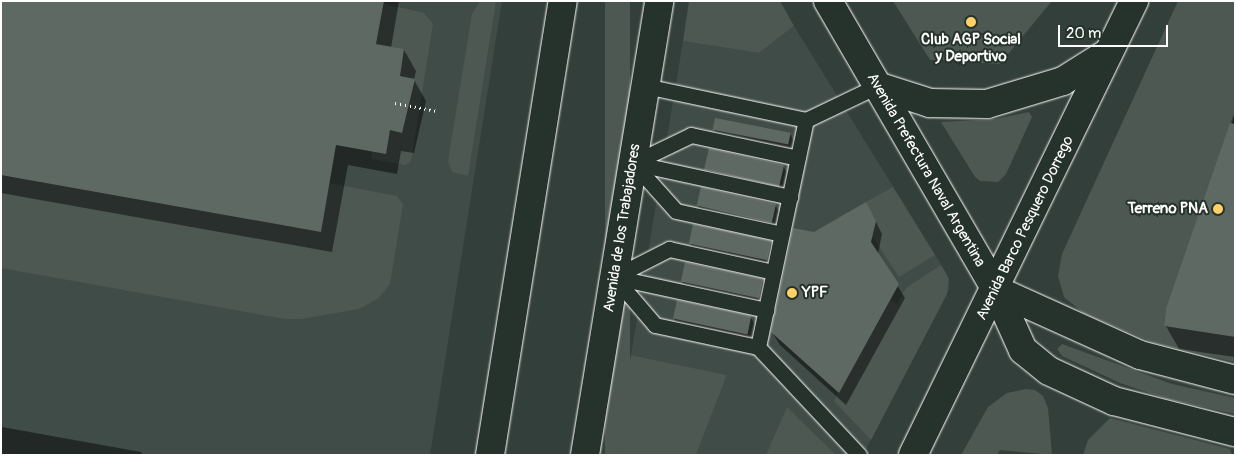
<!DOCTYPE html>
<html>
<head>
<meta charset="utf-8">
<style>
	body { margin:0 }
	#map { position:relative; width:1236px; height:456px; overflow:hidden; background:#333f3a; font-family:Pangolin,sans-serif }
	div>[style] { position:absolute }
	.built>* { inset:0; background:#404c47 }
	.green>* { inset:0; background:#4d5853; transform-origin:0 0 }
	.shadow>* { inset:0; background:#0007 }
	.building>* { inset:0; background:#5f6964; transform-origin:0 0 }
	.path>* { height:3px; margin-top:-1.5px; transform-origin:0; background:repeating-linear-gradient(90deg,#fff 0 1px,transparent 0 5px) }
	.roads { filter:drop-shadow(0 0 1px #fff) drop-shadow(0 0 1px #fff) }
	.lane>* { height:15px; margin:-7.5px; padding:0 7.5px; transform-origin:7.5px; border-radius:7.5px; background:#26332d }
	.street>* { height:28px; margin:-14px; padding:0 14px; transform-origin:14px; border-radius:14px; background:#26332d }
	.secondary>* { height:28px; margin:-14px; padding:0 14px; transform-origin:14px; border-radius:14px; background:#26332d }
	.primary>* { height:28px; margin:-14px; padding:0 14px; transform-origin:14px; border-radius:14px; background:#26332d }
	.dots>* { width:14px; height:14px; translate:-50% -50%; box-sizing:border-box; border:2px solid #26332d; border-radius:50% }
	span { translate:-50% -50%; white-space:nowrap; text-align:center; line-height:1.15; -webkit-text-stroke:4px #26332d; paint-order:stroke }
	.poi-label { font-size:15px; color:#fff; font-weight:700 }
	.right { translate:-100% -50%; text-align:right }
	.left { translate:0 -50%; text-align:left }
	.street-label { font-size:15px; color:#fff }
	.frame { position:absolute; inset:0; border:2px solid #fff; pointer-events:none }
	.scale { position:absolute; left:1058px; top:25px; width:110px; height:22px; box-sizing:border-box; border:2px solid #fff; border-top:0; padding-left:6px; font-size:15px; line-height:18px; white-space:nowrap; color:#fff; -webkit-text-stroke:4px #26332d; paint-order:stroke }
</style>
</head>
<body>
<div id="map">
	<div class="built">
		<div style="clip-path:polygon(1px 1px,502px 1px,430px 455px,1px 455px)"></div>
		<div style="clip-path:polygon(794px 26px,947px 274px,949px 289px,863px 455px,696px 455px,727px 375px,631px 355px,683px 41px,759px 53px)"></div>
	</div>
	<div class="green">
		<div style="clip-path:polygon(480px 1px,496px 1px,468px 176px,452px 172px,448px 161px,472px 14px)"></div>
		<div style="left:605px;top:1px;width:25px;height:460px"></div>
		<div style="clip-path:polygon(689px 1px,780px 1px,794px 26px,759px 53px,683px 41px)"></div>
		<div style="clip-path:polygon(893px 1px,1052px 1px,1000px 64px,930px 60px)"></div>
		<div style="clip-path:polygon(1178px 1px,1235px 1px,1235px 110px,1166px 308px,1164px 326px,1235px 337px,1235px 362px,1154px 343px,1083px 313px,1064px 297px,1058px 276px,1062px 254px)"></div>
		<div style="clip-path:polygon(384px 4px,424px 13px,433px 24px,411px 161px,406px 165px,371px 159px,372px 151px,391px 124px,404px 49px,376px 44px)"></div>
		<div style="clip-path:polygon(1029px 112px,1032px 117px,1006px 174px,998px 182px,980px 181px,975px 177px,941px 122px,996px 119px)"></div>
		<div style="clip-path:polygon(1px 175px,329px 183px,397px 196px,403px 204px,390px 284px,379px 298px,359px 309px,301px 319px,285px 319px,1px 268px)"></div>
		<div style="clip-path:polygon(893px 187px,935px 255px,899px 277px,872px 236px,866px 202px)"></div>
		<div style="clip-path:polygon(941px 265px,949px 279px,947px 294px,871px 440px,834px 401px,891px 300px,897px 304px,906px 288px)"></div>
		<div style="clip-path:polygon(1062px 344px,1172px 384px,1235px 398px,1235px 414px,1167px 399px,1120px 383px,1062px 356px,1057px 349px)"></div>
		<div style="clip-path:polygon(631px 355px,727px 375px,696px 455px,616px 455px)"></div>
		<div style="clip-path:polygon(1026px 389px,1035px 390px,1043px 396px,1048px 408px,1052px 455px,1000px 450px,997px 455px,961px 455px,988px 407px,1007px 393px)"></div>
		<div style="clip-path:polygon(787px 407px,836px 455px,766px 455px)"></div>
		<div style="clip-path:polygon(1110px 418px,1230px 449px,1232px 455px,1083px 455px,1088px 440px)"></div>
	</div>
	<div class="shadow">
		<div style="clip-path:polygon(1px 1px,399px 1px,391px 48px,404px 50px,416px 71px,414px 80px,426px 101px,414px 153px,401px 151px,397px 174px,348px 165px,332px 252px,1px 193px)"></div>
		<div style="clip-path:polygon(1235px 114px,1235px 357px,1179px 349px,1166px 326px,1167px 308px)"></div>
		<div style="clip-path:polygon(714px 130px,790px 134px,795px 143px,793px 154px,719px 139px)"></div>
		<div style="clip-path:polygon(783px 166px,788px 174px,784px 193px,711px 177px,706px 169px)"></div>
		<div style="clip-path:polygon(775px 205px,780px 213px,777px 230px,703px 214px,698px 206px)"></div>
		<div style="clip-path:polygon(873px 216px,882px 234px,878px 254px,905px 298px,846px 405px,780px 345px,772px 332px,815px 234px)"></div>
		<div style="clip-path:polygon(770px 242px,775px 251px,771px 269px,695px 252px,690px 244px)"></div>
		<div style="clip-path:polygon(762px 280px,767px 289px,763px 307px,687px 290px,682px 282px)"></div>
		<div style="clip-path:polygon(751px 318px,756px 326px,752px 343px,679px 328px,674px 319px)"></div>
		<div style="clip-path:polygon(2px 427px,141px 452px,143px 455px,1px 455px)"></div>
	</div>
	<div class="building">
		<div style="clip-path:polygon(1px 1px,384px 1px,376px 44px,404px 49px,400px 76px,415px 79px,402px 133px,390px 130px,386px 154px,336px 145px,321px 232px,1px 175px)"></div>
		<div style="left:715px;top:118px;width:77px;height:12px;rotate:11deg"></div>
		<div style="clip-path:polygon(1230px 123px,1235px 124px,1235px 337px,1164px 326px,1166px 308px)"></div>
		<div style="left:709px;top:148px;width:77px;height:22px;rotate:13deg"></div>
		<div style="left:701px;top:187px;width:77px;height:19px;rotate:13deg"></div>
		<div style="clip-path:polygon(866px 202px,876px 221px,871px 242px,899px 284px,839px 393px,771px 332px,793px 228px,814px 232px)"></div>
		<div style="left:693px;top:224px;width:80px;height:20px;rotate:12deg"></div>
		<div style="left:685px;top:262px;width:80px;height:20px;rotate:12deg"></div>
		<div style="left:677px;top:300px;width:76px;height:19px;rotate:12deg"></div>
	</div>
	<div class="path">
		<div style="left:395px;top:103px;width:43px;rotate:10.8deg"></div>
	</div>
	<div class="roads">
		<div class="lane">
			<div style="left:645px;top:86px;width:165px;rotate:11.9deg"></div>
			<div style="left:633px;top:163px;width:64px;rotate:-25.8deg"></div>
			<div style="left:691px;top:135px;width:109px;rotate:12.1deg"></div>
			<div style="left:633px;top:163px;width:64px;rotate:48.1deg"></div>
			<div style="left:676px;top:211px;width:108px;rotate:12.2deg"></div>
			<div style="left:633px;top:163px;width:161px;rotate:12.2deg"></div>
			<div style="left:614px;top:277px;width:63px;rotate:49.5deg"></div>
			<div style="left:655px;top:325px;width:105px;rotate:12.1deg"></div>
			<div style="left:758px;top:347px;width:148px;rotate:46.9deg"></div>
			<div style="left:614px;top:277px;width:62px;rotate:-27deg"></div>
			<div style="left:669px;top:249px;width:107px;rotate:12.4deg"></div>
			<div style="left:614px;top:277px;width:156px;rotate:12.2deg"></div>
			<div style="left:758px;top:347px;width:232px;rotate:-78.1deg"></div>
			<div style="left:806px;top:120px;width:79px;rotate:-25.6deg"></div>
		</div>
		<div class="street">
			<div style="left:828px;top:1px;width:334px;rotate:59.8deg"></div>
			<div style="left:996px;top:290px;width:66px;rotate:65.8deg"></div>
			<div style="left:1023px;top:350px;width:33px;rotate:39deg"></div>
			<div style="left:1049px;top:371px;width:72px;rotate:24.8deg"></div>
			<div style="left:1114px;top:401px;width:125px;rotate:14.4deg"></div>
			<div style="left:996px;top:290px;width:158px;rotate:24.3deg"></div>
			<div style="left:1140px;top:355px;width:98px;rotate:14.7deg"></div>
		</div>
		<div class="secondary">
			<div style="left:877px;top:86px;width:56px;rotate:17.8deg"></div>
			<div style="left:930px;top:103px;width:57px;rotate:1deg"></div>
			<div style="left:987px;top:104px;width:79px;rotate:-16.8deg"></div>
			<div style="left:1063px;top:81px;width:54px;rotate:-32.2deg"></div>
			<div style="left:913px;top:455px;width:505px;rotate:-64.04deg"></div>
		</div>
		<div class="primary">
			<div style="left:490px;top:455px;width:460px;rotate:-80.9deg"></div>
			<div style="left:585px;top:455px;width:460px;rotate:-80.7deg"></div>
		</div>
	</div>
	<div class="dots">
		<div style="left:971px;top:22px;background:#ffd166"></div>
		<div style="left:1218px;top:209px;background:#ffd166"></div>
		<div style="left:792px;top:293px;background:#ffd166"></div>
	</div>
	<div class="poi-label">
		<span style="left:971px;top:48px">Club AGP Social<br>y Deportivo</span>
		<span class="right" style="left:1208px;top:209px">Terreno PNA</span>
		<span class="left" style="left:802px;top:293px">YPF</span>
	</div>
	<div class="street-label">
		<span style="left:926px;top:170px;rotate:60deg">Avenida Prefectura Naval Argentina</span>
		<span style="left:622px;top:228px;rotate:-81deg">Avenida de los Trabajadores</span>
		<span style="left:1025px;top:228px;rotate:-64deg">Avenida Barco Pesquero Dorrego</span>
	</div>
	<div class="frame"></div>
	<div class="scale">20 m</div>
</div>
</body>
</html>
